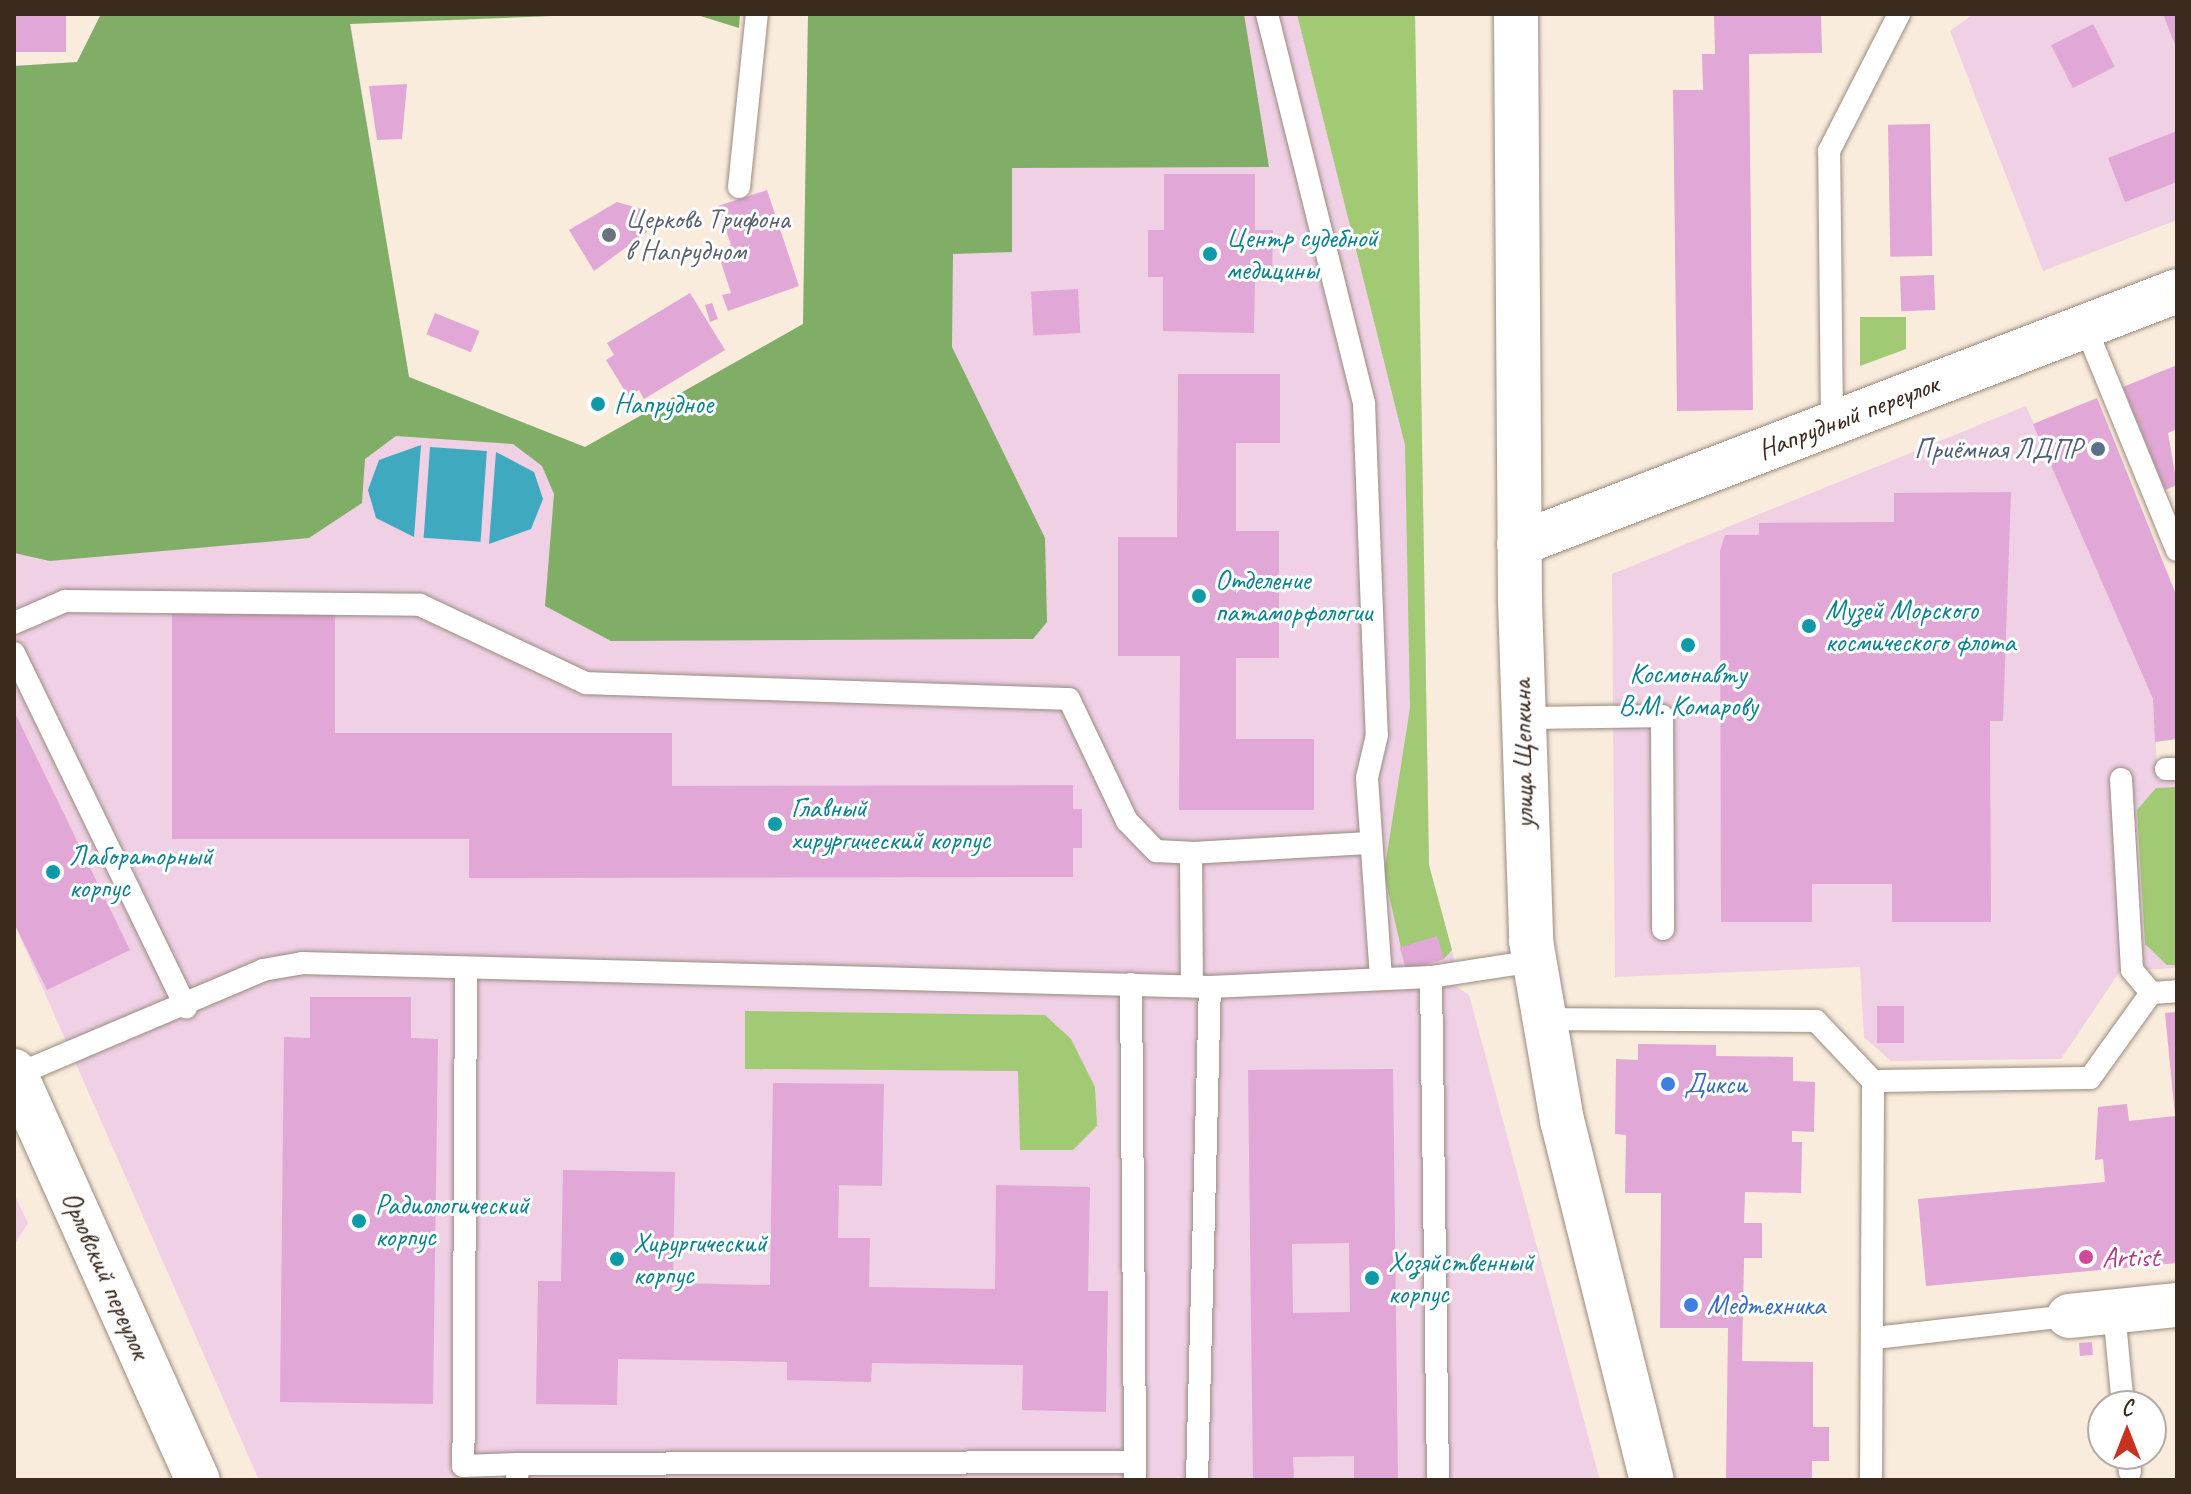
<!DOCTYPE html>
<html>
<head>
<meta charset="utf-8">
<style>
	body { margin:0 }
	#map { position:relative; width:2191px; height:1494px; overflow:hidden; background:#f9ecdd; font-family:Caveat,sans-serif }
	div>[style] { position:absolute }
	.built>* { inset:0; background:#efd0e5 }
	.green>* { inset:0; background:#a2ca75 }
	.forest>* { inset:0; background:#81ae66 }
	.water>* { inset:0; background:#3fa9bf; transform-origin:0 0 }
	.building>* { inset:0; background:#e1a7d6; transform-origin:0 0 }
	.roads { filter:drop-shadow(0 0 2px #9a8b7e) drop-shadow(0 0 2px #9a8b7e) }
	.service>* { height:22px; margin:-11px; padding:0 11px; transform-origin:11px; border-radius:11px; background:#fff }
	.minor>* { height:44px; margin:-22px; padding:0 22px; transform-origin:22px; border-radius:22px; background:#fff }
	.tertiary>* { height:44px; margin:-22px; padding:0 22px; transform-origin:22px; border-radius:22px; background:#fff }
	.dots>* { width:22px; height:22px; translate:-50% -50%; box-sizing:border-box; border:4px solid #fff; border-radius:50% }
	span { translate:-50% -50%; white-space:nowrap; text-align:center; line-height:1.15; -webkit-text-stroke:6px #fff; paint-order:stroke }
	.worship-label { font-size:28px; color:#5b616d }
	.left { translate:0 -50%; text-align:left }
	.culture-label { font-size:28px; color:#0d838f }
	.street-label { font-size:28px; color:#3b2a1e }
	.service-label { font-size:28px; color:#4e5e75 }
	.right { translate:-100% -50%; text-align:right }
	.shop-label { font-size:28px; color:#366cbe }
	.hotel-label { font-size:28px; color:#b23c85 }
	.frame { position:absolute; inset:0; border:16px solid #3b2a1e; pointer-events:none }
	.north { position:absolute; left:2087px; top:1390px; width:80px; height:80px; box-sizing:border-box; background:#fff; border:2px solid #b1aaa5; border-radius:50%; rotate:0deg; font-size:22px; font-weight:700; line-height:32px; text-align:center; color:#3b2a1e }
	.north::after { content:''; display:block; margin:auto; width:28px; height:36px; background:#c8321e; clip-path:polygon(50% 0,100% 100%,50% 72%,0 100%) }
</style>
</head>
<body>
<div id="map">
	<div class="built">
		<div style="clip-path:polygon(101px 14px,349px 14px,409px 377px,585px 447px,803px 324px,808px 14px,1415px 14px,1429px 866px,1454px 958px,1452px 984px,1469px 995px,1600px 1480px,259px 1480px,14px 923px,14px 66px,77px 62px)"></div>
		<div style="clip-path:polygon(1974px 14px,2177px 14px,2177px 220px,2043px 271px,1950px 31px)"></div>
		<div style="clip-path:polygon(2026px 406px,2153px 699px,2158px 780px,2177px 780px,2177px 968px,2120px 971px,2061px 1059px,1891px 1061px,1864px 1037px,1860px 967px,1615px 977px,1612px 574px)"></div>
		<div style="clip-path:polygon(14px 1194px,28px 1223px,14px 1245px)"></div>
	</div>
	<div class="green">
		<div style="clip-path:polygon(1297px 14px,1415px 14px,1429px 865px,1452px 950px,1444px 959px,1406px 970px,1384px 873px,1410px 708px,1405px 445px)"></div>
		<div style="clip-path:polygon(1860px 317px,1906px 317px,1906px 349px,1860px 366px)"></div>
		<div style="clip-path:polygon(2177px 787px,2177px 965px,2167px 965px,2145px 944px,2137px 810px,2156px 788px)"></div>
		<div style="clip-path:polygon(745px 1011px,1045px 1015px,1071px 1039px,1095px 1087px,1097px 1126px,1073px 1150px,1020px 1150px,1018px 1071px,745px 1069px)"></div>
	</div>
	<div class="forest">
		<div style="clip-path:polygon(101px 14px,604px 14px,350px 24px,409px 377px,585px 447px,803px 324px,808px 14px,1244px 14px,1269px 167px,1012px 168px,1012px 252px,953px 254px,952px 347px,1045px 538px,1047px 622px,1033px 639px,611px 641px,545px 606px,554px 494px,542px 466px,513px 444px,396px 436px,365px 459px,362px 503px,309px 538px,50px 561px,14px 553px,14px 66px,77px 62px)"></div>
		<div style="clip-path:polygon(694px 14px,740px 14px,739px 28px)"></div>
	</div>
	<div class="water">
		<div style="clip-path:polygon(421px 445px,414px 537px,376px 518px,368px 490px,379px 460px)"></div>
		<div style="left:430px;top:447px;width:57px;height:91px;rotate:4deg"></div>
		<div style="clip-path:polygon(496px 452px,534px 472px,543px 499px,531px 529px,489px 544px)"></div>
	</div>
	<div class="building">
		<div style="left:14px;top:14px;width:52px;height:38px"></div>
		<div style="clip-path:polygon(1714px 14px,1821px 14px,1822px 53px,1749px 54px,1753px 410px,1677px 411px,1673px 90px,1703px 90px,1702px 54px,1715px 54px)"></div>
		<div style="clip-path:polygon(2163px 14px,2177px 14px,2177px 50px)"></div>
		<div style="left:2093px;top:24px;width:48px;height:47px;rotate:63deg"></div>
		<div style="clip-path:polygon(407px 84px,402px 139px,377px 140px,369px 86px)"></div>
		<div style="left:1930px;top:124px;width:132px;height:42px;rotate:89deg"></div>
		<div style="clip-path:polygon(2177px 131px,2177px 182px,2125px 202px,2108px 158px)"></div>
		<div style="clip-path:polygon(1164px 174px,1255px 174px,1255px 230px,1273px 230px,1272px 279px,1255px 278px,1254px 333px,1163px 331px,1163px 277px,1148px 277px,1148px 230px,1164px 230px)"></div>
		<div style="clip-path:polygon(767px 190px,799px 286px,728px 311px,722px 295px,731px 293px,717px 250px,731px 245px,718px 206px)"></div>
		<div style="clip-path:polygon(617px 202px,641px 209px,647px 232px,594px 271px,569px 230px)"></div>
		<div style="left:1934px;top:275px;width:35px;height:34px;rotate:88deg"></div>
		<div style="left:1078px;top:289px;width:44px;height:47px;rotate:87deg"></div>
		<div style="clip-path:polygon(690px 293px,725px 350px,644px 399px,639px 390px,628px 396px,606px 360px,614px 355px,607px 343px)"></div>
		<div style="clip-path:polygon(712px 303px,718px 319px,710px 322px,705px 305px)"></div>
		<div style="left:435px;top:313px;width:48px;height:23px;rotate:22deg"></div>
		<div style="clip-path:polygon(2177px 365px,2177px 429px,2168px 433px,2177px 485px,2165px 490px,2123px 387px)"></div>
		<div style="clip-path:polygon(1178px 374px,1280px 374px,1280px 443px,1236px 443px,1236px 531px,1279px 531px,1279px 658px,1236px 658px,1236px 739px,1314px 739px,1314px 810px,1179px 810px,1180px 656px,1118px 656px,1118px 537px,1177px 537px)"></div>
		<div style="clip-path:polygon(2097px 398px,2177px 597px,2177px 739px,2155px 742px,2153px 699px,2033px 424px)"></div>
		<div style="clip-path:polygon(2011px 492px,2003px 721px,1990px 721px,1991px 922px,1892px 922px,1892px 884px,1812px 884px,1812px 922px,1721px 922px,1720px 551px,1725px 535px,1759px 535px,1759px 523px,1894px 522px,1894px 493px)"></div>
		<div style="clip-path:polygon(172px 611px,335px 611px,335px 733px,672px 733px,672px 786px,1073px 785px,1073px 809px,1082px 809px,1082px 848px,1073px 848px,1073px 877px,469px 878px,469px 839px,172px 839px)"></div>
		<div style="clip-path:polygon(14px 711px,130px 950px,47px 990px,14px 923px)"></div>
		<div style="left:1437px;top:936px;width:24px;height:39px;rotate:73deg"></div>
		<div style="clip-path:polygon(310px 997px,411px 997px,411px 1038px,438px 1039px,433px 1404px,280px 1402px,284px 1037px,310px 1038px)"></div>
		<div style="left:1877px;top:1006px;width:27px;height:37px"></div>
		<div style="clip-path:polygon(2177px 1012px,2177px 1263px,1926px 1286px,1918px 1199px,2105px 1182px,2103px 1159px,2095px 1160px,2098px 1107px,2127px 1104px,2129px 1121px,2175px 1116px,2165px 1013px)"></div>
		<div style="clip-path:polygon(1638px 1044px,1716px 1045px,1716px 1056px,1793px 1057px,1793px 1081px,1815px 1082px,1814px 1132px,1792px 1131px,1792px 1142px,1802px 1142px,1801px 1193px,1745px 1192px,1744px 1223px,1762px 1223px,1762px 1258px,1744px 1258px,1742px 1361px,1813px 1362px,1813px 1427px,1829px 1427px,1829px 1461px,1812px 1461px,1812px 1480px,1726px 1480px,1728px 1328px,1660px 1328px,1661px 1193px,1625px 1193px,1626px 1135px,1615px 1134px,1616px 1059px,1638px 1060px)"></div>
		<div style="clip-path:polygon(evenodd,1393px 1069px,1398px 1480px,1354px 1480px,1354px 1456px,1293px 1457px,1294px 1480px,1253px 1480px,1248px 1070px,1393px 1069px,1349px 1243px,1350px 1312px,1293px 1313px,1292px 1244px,1349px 1243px)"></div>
		<div style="clip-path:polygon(773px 1083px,884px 1084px,882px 1186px,839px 1185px,838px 1238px,870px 1238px,869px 1287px,995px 1289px,996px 1185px,1090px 1187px,1088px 1291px,1108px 1291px,1106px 1412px,1022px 1410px,1023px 1365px,872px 1363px,871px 1382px,787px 1380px,787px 1362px,618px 1359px,617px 1405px,536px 1404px,538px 1281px,561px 1281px,563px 1170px,675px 1172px,673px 1283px,770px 1285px)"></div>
		<div style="left:2092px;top:1342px;width:13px;height:13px;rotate:86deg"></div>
	</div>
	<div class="roads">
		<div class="service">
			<div style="left:1267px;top:14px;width:401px;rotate:76deg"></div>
			<div style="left:1364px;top:403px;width:332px;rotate:87.8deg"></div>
			<div style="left:1377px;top:735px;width:44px;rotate:103.1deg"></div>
			<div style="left:1367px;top:778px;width:201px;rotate:86deg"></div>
			<div style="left:739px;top:187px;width:174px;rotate:-84.1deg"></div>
			<div style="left:2085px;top:326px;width:242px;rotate:67.7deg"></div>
			<div style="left:1832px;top:423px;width:272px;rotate:-90.6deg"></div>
			<div style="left:1829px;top:151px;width:154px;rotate:-62.9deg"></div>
			<div style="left:14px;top:623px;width:56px;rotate:-23.3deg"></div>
			<div style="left:65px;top:601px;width:355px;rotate:0.6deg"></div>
			<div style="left:420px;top:605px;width:183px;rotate:25.2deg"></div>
			<div style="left:586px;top:683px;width:483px;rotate:1.9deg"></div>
			<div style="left:1069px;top:699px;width:135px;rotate:64.6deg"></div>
			<div style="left:1127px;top:821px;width:42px;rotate:46deg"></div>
			<div style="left:1156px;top:851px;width:35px;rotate:3deg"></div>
			<div style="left:1191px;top:853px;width:133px;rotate:89.6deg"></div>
			<div style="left:14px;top:653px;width:394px;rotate:64.1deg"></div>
			<div style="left:1522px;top:718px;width:140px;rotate:-0.8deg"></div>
			<div style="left:1662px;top:716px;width:213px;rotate:89.7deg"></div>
			<div style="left:2166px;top:769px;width:11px"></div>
			<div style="left:2121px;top:779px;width:191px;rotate:86.7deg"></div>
			<div style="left:2132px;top:970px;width:30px;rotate:50deg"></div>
			<div style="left:1191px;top:853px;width:180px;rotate:-3.2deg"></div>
			<div style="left:466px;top:968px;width:498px;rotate:90.3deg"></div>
			<div style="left:463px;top:1466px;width:55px;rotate:-2.1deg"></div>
			<div style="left:1431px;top:977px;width:503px;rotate:89.2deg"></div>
			<div style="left:1131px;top:984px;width:496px;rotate:89.5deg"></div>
			<div style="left:1544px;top:1019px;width:272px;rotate:0.4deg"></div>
			<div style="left:1816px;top:1021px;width:83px;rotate:46.5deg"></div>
			<div style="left:1873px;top:1081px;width:217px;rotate:-0.8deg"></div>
			<div style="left:2090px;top:1078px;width:105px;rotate:-54.3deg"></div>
			<div style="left:2151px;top:993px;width:26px;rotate:-4deg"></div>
			<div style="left:16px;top:1075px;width:268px;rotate:-23deg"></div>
			<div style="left:263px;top:970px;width:40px;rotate:-10deg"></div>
			<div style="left:302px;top:963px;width:908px;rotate:1.51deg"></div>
			<div style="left:1210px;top:987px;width:221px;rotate:-2.6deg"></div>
			<div style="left:1431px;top:977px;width:104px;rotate:-8.8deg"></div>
			<div style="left:2114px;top:1311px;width:95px;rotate:84.6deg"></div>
			<div style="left:1875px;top:1338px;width:195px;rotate:-6.5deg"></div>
			<div style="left:2128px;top:1454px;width:18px;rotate:84deg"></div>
			<div style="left:517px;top:1480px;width:16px;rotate:-86deg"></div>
			<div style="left:518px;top:1464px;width:617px;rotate:-0.19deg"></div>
			<div style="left:1197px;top:1480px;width:493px;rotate:-88.5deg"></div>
			<div style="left:1871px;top:1480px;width:399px;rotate:-89.7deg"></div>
		</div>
		<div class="minor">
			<div style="left:1519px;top:544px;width:705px;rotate:-21.03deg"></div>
			<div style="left:14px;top:1071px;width:448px;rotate:65.8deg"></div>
			<div style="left:2069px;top:1316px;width:109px;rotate:-5.8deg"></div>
		</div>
		<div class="tertiary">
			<div style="left:1516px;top:14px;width:587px;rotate:89.61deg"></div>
			<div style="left:1520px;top:601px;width:340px;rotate:88.1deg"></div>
			<div style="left:1531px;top:941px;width:182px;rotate:80.2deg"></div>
			<div style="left:1562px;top:1120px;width:371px;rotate:76deg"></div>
		</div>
	</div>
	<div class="dots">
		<div style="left:609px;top:235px;background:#6b7280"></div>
		<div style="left:1210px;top:254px;background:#0f9aa8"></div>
		<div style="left:598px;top:404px;background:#0f9aa8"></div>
		<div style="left:2098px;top:449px;background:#5c6f8a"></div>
		<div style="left:1199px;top:596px;background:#0f9aa8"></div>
		<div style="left:1809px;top:626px;background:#0f9aa8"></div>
		<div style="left:1688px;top:645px;background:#0f9aa8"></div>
		<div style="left:775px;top:824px;background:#0f9aa8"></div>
		<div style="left:53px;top:872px;background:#0f9aa8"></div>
		<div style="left:1668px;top:1084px;background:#3f7fe0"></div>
		<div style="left:359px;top:1221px;background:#0f9aa8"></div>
		<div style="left:2086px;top:1257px;background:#d1479c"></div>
		<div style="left:617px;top:1259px;background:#0f9aa8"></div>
		<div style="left:1372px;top:1278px;background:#0f9aa8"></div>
		<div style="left:1691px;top:1305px;background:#3f7fe0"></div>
	</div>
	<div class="worship-label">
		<span class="left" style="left:625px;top:235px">Церковь Трифона<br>в Напрудном</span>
	</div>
	<div class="culture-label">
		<span class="left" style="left:1226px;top:254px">Центр судебной<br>медицины</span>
		<span class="left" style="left:614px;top:404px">Напрудное</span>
		<span class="left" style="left:1215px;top:596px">Отделение<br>патаморфологии</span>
		<span class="left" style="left:1825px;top:626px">Музей Морского<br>космического флота</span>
		<span style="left:1688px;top:690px">Космонавту<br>В.М. Комарову</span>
		<span class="left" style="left:791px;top:824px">Главный<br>хирургический корпус</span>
		<span class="left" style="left:69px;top:872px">Лабораторный<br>корпус</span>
		<span class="left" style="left:375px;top:1221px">Радиологический<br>корпус</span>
		<span class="left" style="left:633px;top:1259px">Хирургический<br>корпус</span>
		<span class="left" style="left:1388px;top:1278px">Хозяйственный<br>корпус</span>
	</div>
	<div class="street-label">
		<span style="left:1848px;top:417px;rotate:-21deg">Напрудный переулок</span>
		<span style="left:1523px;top:754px;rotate:-91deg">улица Щепкина</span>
		<span style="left:106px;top:1275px;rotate:66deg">Орловский переулок</span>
	</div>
	<div class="service-label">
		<span class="right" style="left:2082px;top:449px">Приёмная ЛДПР</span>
	</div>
	<div class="shop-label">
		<span class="left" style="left:1684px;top:1084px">Дикси</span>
		<span class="left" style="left:1707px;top:1305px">Медтехника</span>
	</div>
	<div class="hotel-label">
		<span class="left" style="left:2102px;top:1257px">Artist</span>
	</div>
	<div class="frame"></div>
	<div class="north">С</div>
</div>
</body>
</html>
